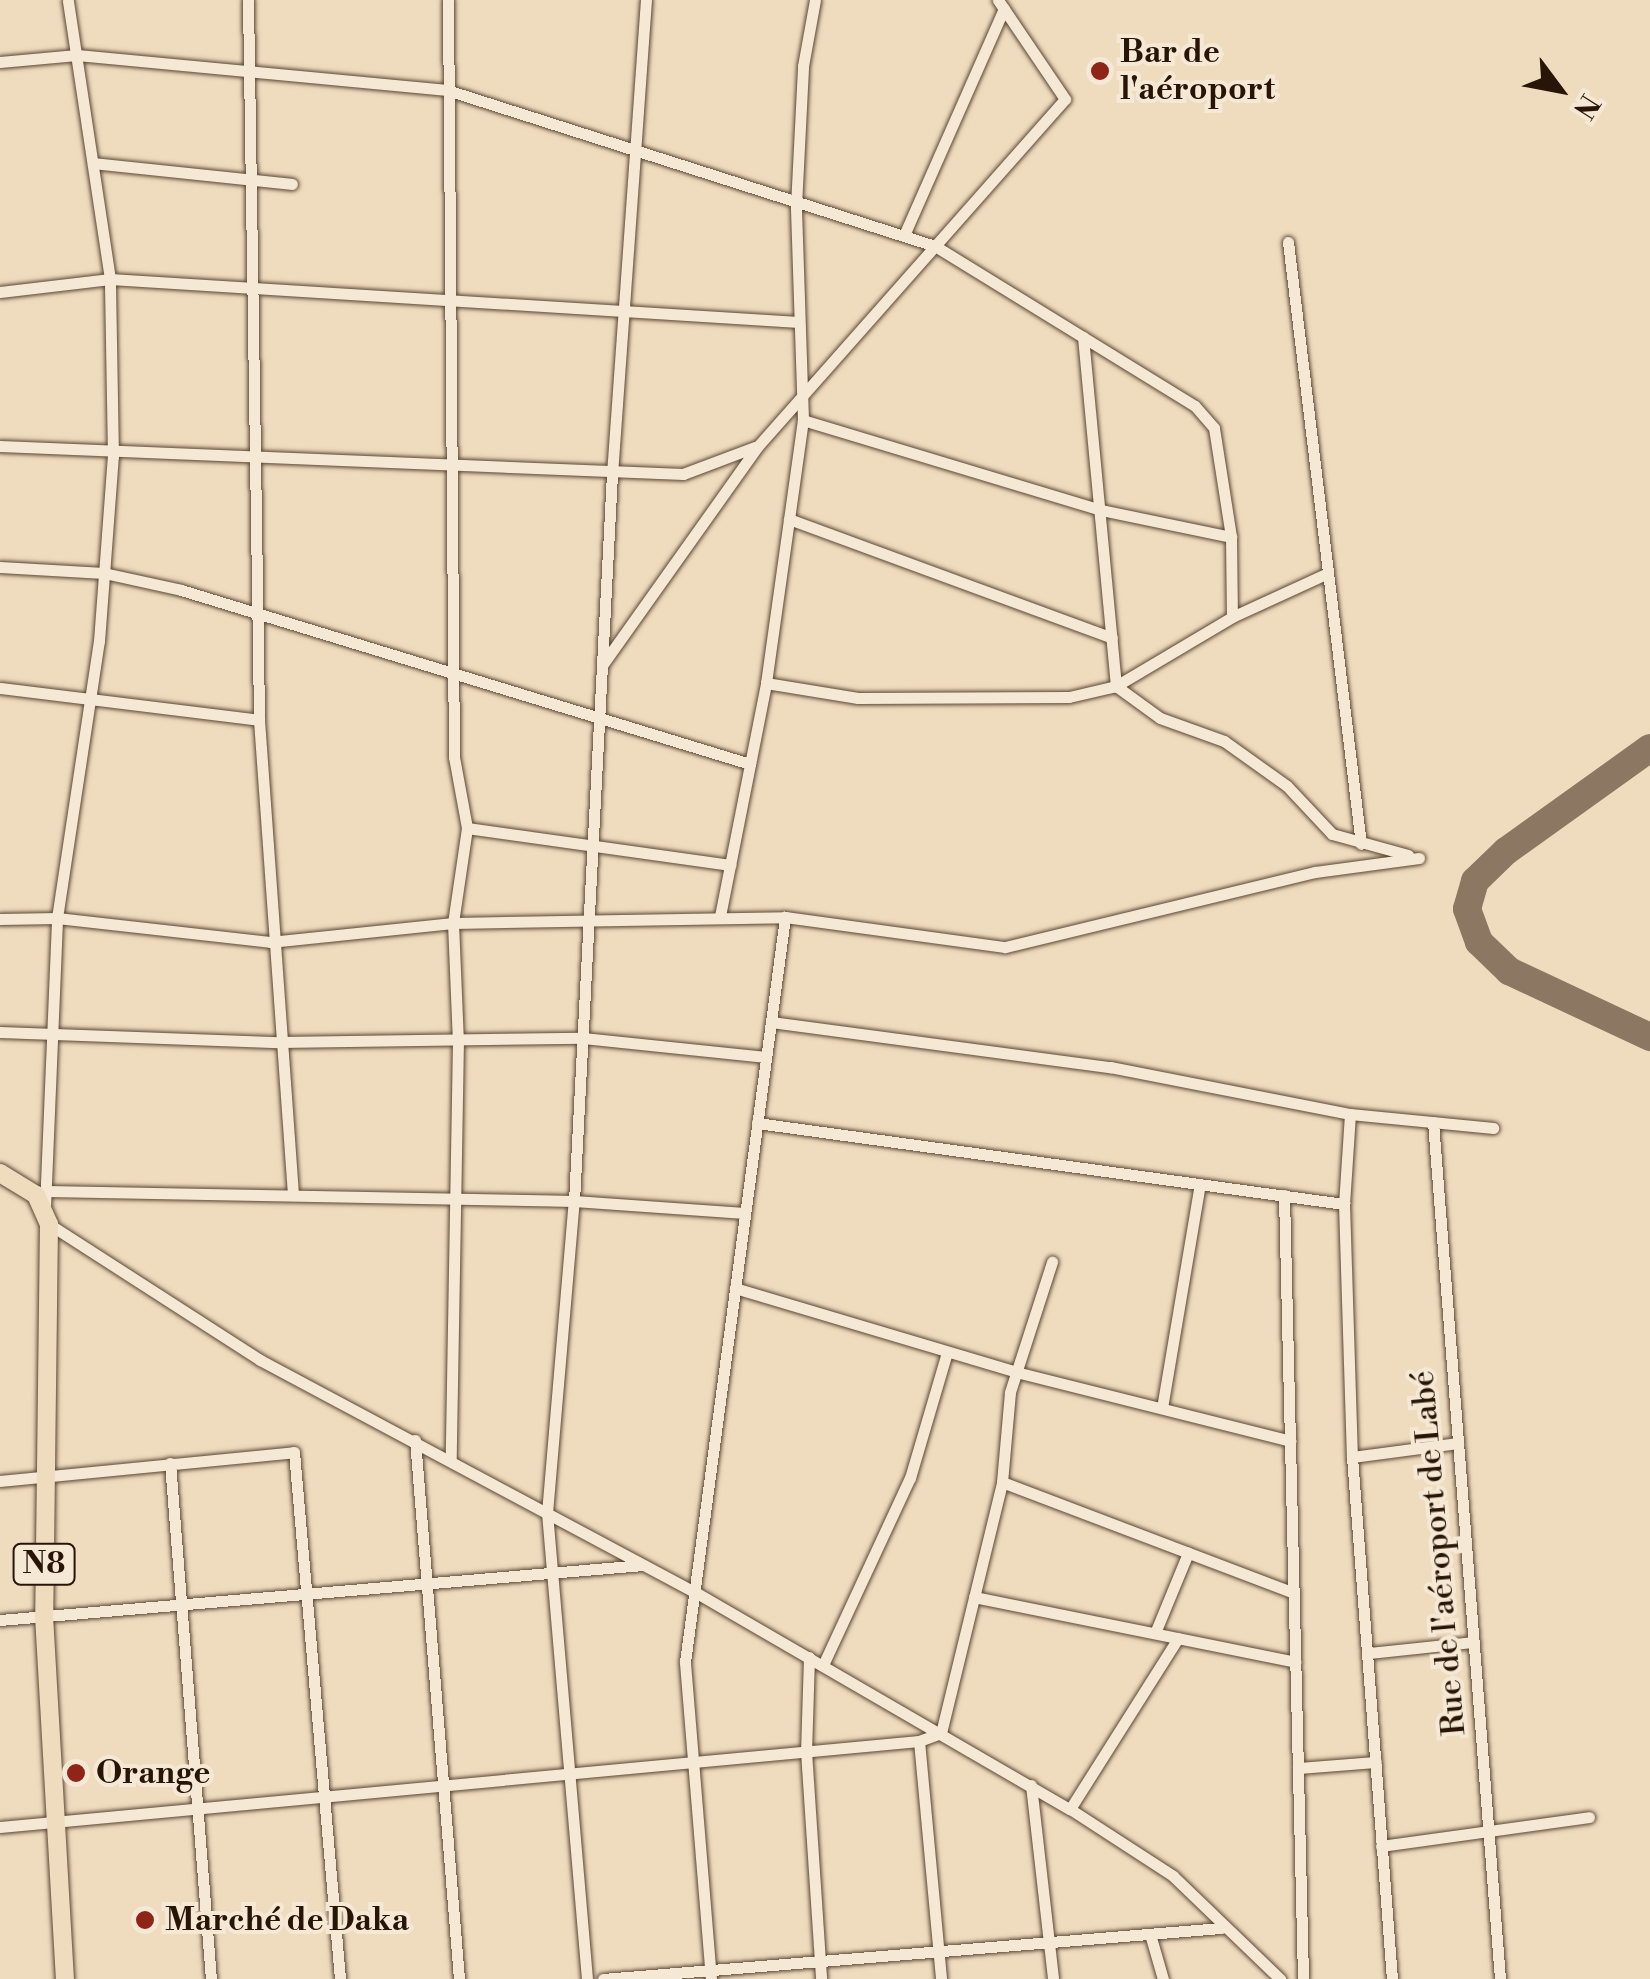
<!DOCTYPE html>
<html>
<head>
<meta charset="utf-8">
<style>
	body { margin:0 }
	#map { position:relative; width:1650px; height:1979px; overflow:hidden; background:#efdbbd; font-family:"Libre Bodoni",serif }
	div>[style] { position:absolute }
	.taxiway>* { height:28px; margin:-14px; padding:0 14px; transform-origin:14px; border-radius:14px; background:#8c7862 }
	.roads { filter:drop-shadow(0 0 2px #5a4634) drop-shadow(0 0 2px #5a4634) }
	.street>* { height:11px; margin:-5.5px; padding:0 5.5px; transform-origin:5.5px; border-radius:5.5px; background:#f5e8d4 }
	.primary>* { height:18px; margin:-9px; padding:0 9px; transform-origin:9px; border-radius:9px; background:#efdbbd }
	.dots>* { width:28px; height:28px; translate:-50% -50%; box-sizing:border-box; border:5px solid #f5e8d4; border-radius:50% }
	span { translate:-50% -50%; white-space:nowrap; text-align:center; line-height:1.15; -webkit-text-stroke:8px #f5e8d4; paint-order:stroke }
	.shield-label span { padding:2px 8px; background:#f5e8d4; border:2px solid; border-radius:8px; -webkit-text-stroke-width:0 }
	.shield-label { font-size:30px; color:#281507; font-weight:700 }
	.poi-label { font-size:32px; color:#281507; font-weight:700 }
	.left { translate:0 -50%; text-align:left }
	.street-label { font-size:32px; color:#281507 }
	.north { position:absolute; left:1510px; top:40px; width:100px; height:100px; -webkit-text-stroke:8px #f5e8d4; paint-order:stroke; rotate:122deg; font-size:28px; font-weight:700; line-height:40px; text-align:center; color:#281507 }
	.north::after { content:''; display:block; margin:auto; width:35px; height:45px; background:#281507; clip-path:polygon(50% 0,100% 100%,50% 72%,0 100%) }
</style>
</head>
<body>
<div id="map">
	<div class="taxiway">
		<div style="left:1650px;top:748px;width:177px;rotate:144.4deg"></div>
		<div style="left:1506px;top:851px;width:43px;rotate:135.9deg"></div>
		<div style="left:1475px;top:881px;width:29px;rotate:106deg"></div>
		<div style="left:1467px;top:909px;width:35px;rotate:70deg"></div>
		<div style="left:1479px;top:942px;width:42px;rotate:44deg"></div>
		<div style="left:1509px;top:971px;width:156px;rotate:25.1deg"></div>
	</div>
	<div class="roads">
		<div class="street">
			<div style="left:248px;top:0;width:720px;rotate:89.12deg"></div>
			<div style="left:259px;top:720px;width:476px;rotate:85.9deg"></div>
			<div style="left:448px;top:0;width:757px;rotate:89.55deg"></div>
			<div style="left:454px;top:757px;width:72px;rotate:79.6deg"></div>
			<div style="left:467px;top:828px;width:96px;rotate:98.4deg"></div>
			<div style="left:453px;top:923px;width:117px;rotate:87.6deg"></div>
			<div style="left:458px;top:1040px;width:420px;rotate:91deg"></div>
			<div style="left:0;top:62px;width:77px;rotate:-5.2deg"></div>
			<div style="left:77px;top:55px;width:372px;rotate:5.4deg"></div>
			<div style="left:447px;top:90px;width:512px;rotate:17.73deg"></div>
			<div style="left:935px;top:246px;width:305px;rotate:31.6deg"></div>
			<div style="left:1195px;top:406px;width:29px;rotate:49deg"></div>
			<div style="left:1214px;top:428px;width:110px;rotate:81.1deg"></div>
			<div style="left:1231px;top:537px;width:80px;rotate:89.3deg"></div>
			<div style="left:93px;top:163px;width:200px;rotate:6deg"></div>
			<div style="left:905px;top:233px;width:245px;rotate:-66.2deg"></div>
			<div style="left:1288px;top:242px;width:606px;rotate:83.09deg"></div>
			<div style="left:0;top:292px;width:111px;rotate:-6.7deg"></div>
			<div style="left:110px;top:279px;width:690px;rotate:3.57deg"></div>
			<div style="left:1083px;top:337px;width:351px;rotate:84.6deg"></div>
			<div style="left:1116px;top:686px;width:54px;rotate:36deg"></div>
			<div style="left:1160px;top:718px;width:68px;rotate:19.8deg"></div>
			<div style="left:1224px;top:741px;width:77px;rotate:35.5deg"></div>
			<div style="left:1287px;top:786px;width:66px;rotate:46.8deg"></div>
			<div style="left:1332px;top:834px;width:79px;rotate:15.4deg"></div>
			<div style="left:803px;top:420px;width:311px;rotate:16.8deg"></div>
			<div style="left:1101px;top:510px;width:133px;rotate:11.7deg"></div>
			<div style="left:0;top:446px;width:684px;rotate:2.35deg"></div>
			<div style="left:683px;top:474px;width:77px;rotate:-20.6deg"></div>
			<div style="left:789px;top:519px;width:344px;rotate:20.2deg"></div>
			<div style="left:0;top:567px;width:104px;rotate:3.3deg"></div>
			<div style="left:104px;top:573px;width:79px;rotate:12.4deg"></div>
			<div style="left:181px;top:590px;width:595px;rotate:17deg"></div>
			<div style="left:603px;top:664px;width:267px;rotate:-54.6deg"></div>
			<div style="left:758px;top:446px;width:463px;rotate:-48.5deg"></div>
			<div style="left:1065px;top:99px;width:120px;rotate:-124.1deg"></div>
			<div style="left:766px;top:683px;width:93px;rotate:9.3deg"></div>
			<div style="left:858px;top:698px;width:211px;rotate:-0.3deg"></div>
			<div style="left:1069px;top:697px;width:48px;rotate:-13.2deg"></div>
			<div style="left:1116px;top:686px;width:135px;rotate:-30.7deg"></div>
			<div style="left:1232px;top:617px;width:103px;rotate:-24.6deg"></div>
			<div style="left:0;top:688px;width:261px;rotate:7deg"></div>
			<div style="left:467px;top:828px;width:266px;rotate:8deg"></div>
			<div style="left:720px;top:916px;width:237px;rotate:-78.8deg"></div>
			<div style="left:766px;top:683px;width:266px;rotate:-82deg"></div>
			<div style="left:803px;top:420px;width:214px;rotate:-91.9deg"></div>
			<div style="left:796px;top:206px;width:140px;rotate:-87.1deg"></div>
			<div style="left:803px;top:66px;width:67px;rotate:-79.7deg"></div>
			<div style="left:0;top:919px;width:57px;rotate:-1deg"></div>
			<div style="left:57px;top:918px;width:214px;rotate:6.4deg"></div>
			<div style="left:270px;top:942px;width:184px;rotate:-5.9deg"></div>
			<div style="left:453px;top:923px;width:332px;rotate:-1deg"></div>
			<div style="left:785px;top:917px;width:222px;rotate:7.8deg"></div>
			<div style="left:1005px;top:947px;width:319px;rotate:-13.6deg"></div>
			<div style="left:1315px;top:872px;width:105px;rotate:-7.7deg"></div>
			<div style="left:771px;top:1022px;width:342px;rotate:7.6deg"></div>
			<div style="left:1110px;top:1067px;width:245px;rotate:11.1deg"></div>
			<div style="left:1350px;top:1114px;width:144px;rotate:5.6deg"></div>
			<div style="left:0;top:1032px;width:279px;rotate:2.1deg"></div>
			<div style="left:279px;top:1042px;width:304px;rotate:-0.8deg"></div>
			<div style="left:583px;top:1038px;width:184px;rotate:5.9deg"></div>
			<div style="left:1350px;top:1114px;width:90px;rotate:93.8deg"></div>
			<div style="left:1344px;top:1204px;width:253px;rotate:88.2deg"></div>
			<div style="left:1352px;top:1457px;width:524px;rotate:85.62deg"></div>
			<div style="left:1433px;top:1122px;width:860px;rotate:85.53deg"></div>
			<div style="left:757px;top:1123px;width:593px;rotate:7.86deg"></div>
			<div style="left:47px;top:1191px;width:527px;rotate:1.09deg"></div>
			<div style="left:574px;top:1201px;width:171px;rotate:4deg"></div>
			<div style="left:1284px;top:1195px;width:784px;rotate:88.61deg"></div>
			<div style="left:45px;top:1207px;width:289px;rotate:-87.6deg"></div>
			<div style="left:57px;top:918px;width:280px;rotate:-81.4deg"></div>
			<div style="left:99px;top:641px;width:186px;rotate:-85.7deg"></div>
			<div style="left:113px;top:456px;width:177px;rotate:-91deg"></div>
			<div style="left:110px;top:279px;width:282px;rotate:-98.6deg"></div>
			<div style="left:49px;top:1224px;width:251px;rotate:32.8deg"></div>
			<div style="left:260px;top:1360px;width:493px;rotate:28.1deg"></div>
			<div style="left:695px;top:1592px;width:433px;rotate:30.1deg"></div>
			<div style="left:1070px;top:1809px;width:123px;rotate:33deg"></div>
			<div style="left:1173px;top:1876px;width:149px;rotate:43.9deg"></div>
			<div style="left:735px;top:1288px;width:293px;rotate:16.6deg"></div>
			<div style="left:1016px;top:1372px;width:283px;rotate:14.1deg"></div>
			<div style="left:1162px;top:1408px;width:227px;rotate:-80.4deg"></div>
			<div style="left:415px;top:1440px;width:541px;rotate:85.33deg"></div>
			<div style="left:1352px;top:1457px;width:107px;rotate:-7.5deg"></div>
			<div style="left:170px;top:1463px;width:518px;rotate:85.46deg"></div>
			<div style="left:0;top:1481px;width:295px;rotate:-5.6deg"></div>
			<div style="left:294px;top:1452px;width:529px;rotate:85.01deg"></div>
			<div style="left:1002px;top:1482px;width:310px;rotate:20.8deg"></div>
			<div style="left:974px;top:1597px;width:328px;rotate:11.4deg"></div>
			<div style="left:0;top:1620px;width:645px;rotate:-4.89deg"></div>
			<div style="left:1155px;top:1633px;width:87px;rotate:-67.6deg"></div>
			<div style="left:1370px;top:1653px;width:104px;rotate:-6.1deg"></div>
			<div style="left:809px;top:1657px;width:94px;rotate:91.8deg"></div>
			<div style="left:806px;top:1751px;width:228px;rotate:86.2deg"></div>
			<div style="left:823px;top:1665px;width:206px;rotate:-65.1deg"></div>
			<div style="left:910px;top:1478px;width:131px;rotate:-73.6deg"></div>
			<div style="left:919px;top:1741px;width:239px;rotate:84.7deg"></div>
			<div style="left:1298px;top:1768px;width:78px;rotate:-4.4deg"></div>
			<div style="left:1031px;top:1785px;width:195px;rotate:83.5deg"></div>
			<div style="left:1070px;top:1809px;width:202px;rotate:-57.7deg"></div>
			<div style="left:0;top:1827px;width:923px;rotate:-5.35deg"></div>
			<div style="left:919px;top:1741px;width:23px;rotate:-20deg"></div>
			<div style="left:941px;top:1733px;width:258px;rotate:-76.3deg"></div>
			<div style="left:1002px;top:1482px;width:90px;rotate:-84.9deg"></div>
			<div style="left:1010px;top:1392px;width:137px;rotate:-72.1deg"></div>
			<div style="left:1381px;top:1846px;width:210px;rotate:-7.9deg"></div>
			<div style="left:1150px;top:1934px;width:47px;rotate:73.9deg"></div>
			<div style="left:587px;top:1979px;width:468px;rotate:-94.9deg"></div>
			<div style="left:547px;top:1513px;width:313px;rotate:-85.1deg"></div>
			<div style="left:574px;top:1201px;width:728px;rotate:-87.01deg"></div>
			<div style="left:612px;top:474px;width:475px;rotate:-85.9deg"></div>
			<div style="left:603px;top:1979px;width:620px;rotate:-4.72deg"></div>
			<div style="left:711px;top:1979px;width:318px;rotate:-94.7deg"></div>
			<div style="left:685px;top:1662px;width:752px;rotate:-82.35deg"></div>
		</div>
		<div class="primary">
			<div style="left:0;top:1173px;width:42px;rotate:31.4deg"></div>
			<div style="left:36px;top:1195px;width:32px;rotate:66deg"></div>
			<div style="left:49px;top:1224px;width:392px;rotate:90.7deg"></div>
			<div style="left:44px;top:1616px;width:364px;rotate:86.7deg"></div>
		</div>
	</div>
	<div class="dots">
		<div style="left:1100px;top:71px;background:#8f2418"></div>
		<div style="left:76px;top:1773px;background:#8f2418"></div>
		<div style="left:145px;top:1920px;background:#8f2418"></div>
	</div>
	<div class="shield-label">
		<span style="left:44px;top:1564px">N8</span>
	</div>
	<div class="poi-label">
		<span class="left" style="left:1120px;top:71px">Bar de<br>l'aéroport</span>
		<span class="left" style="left:96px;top:1773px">Orange</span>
		<span class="left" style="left:165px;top:1920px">Marché de Daka</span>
	</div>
	<div class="street-label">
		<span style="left:1439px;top:1553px;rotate:-95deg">Rue de l'aéroport de Labé</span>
	</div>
	<div class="north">N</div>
</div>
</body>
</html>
